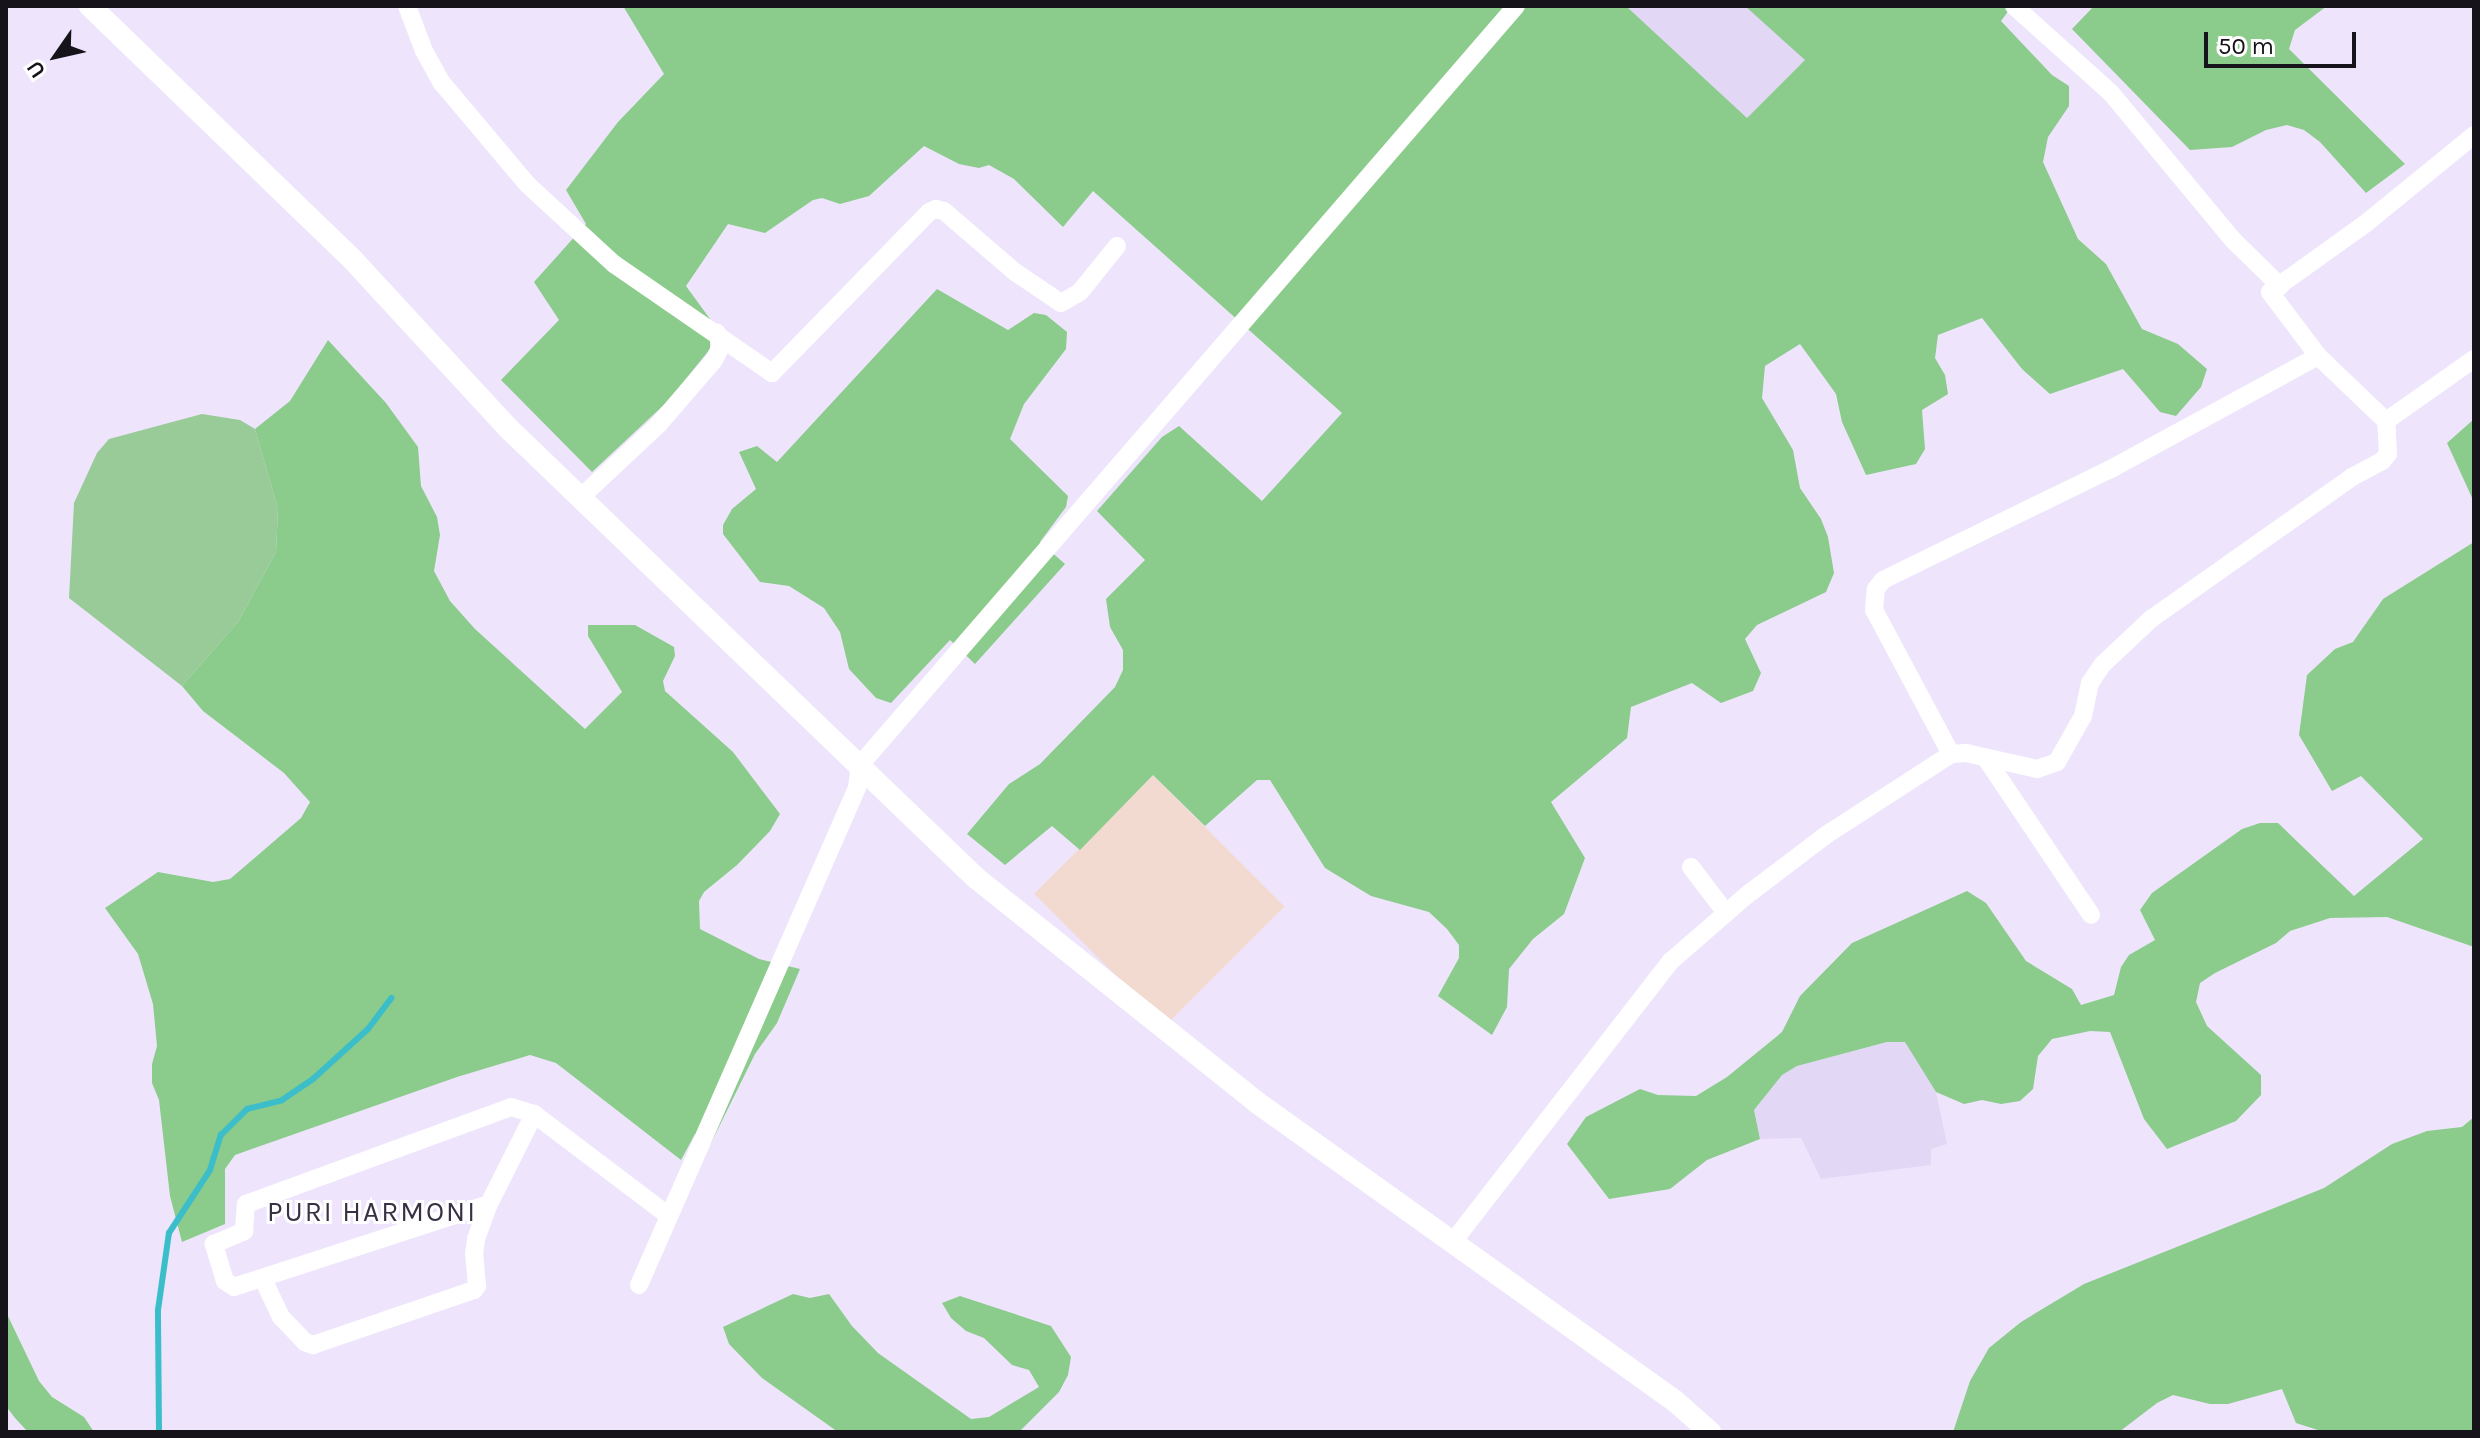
<!DOCTYPE html>
<html>
<head>
<meta charset="utf-8">
<style>
	body { margin:0 }
	#map { position:relative; width:2480px; height:1438px; overflow:hidden; background:#eee5fd; font-family:Karla,sans-serif }
	div>[style] { position:absolute }
	.built>* { inset:0; background:#e3d7f6 }
	.education>* { inset:0; background:#f2dad1; transform-origin:0 0 }
	.green>* { inset:0; background:#98cb97 }
	.forest>* { inset:0; background:#8bcb8b }
	.stream>* { height:6px; margin:-3px; padding:0 3px; transform-origin:3px; border-radius:3px; background:#3bbeca }
	.minor>* { height:18px; margin:-9px; padding:0 9px; transform-origin:9px; border-radius:9px; background:#fff }
	.tertiary>* { height:22px; margin:-11px; padding:0 11px; transform-origin:11px; border-radius:11px; background:#fff }
	span { translate:-50% -50%; white-space:nowrap; text-align:center; line-height:1.15; -webkit-text-stroke:6px #fff; paint-order:stroke }
	.neighbourhood-label { font-size:28px; color:#383144; letter-spacing:2px }
	.frame { position:absolute; inset:0; border:8px solid #16131b; pointer-events:none }
	.north { position:absolute; left:16px; top:16px; width:80px; height:80px; -webkit-text-stroke:6px #fff; paint-order:stroke; rotate:236deg; font-size:22px; font-weight:700; line-height:32px; text-align:center; color:#16131b }
	.north::after { content:''; display:block; margin:auto; width:28px; height:36px; background:#16131b; clip-path:polygon(50% 0,100% 100%,50% 72%,0 100%) }
	.scale { position:absolute; left:2204px; top:32px; width:152px; height:36px; box-sizing:border-box; border:4px solid #16131b; border-top:0; padding-left:10px; font-size:24px; line-height:28px; white-space:nowrap; color:#16131b; -webkit-text-stroke:6px #fff; paint-order:stroke }
</style>
</head>
<body>
<div id="map">
	<div class="built">
		<div style="clip-path:polygon(1626px 6px,1745px 6px,1806px 60px,1747px 118px)"></div>
		<div style="clip-path:polygon(1888px 1042px,1906px 1042px,1936px 1092px,1947px 1144px,1931px 1149px,1931px 1165px,1821px 1179px,1801px 1138px,1760px 1139px,1754px 1110px,1782px 1075px,1797px 1066px)"></div>
	</div>
	<div class="education">
		<div style="left:1153px;top:775px;width:186px;height:168px;rotate:45deg"></div>
	</div>
	<div class="green">
		<div style="clip-path:polygon(202px 414px,240px 420px,255px 429px,278px 509px,276px 552px,238px 622px,182px 686px,69px 598px,74px 503px,97px 453px,109px 439px)"></div>
	</div>
	<div class="forest">
		<div style="clip-path:polygon(623px 6px,1626px 6px,1747px 118px,1805px 60px,1745px 6px,2012px 6px,2001px 21px,2052px 75px,2069px 86px,2069px 106px,2048px 137px,2043px 162px,2078px 239px,2106px 264px,2142px 329px,2178px 344px,2207px 369px,2201px 387px,2176px 416px,2160px 412px,2123px 369px,2050px 394px,2022px 369px,1982px 318px,1938px 335px,1935px 358px,1945px 375px,1948px 394px,1922px 410px,1925px 449px,1916px 464px,1866px 475px,1842px 422px,1836px 394px,1800px 344px,1765px 366px,1762px 398px,1793px 450px,1800px 488px,1821px 519px,1828px 537px,1834px 573px,1826px 592px,1757px 625px,1745px 639px,1761px 673px,1753px 691px,1721px 703px,1692px 683px,1631px 707px,1627px 738px,1551px 802px,1585px 858px,1564px 914px,1533px 939px,1509px 969px,1507px 1007px,1492px 1035px,1438px 996px,1459px 958px,1459px 945px,1447px 929px,1429px 912px,1371px 896px,1325px 868px,1270px 780px,1257px 780px,1205px 826px,1153px 775px,1080px 850px,1052px 826px,1005px 865px,967px 834px,1009px 784px,1040px 764px,1115px 687px,1123px 670px,1123px 650px,1110px 627px,1106px 599px,1145px 560px,1097px 511px,1162px 437px,1179px 426px,1262px 501px,1342px 413px,1093px 191px,1063px 227px,1014px 179px,989px 165px,979px 168px,959px 164px,924px 146px,869px 196px,840px 204px,822px 198px,813px 200px,765px 233px,728px 224px,686px 286px,710px 319px,710px 349px,668px 401px,592px 472px,501px 380px,559px 320px,534px 282px,586px 224px,566px 190px,618px 122px,664px 74px)"></div>
		<div style="clip-path:polygon(2094px 6px,2327px 6px,2295px 30px,2289px 49px,2405px 164px,2366px 193px,2320px 142px,2304px 130px,2287px 125px,2266px 130px,2232px 147px,2190px 150px,2072px 29px)"></div>
		<div style="clip-path:polygon(937px 289px,1008px 330px,1034px 313px,1046px 315px,1067px 332px,1066px 349px,1024px 404px,1010px 439px,1068px 496px,1066px 507px,1040px 542px,1065px 564px,975px 664px,950px 640px,891px 703px,876px 698px,849px 669px,840px 632px,824px 608px,789px 586px,760px 582px,723px 534px,723px 525px,732px 509px,756px 489px,739px 452px,757px 446px,777px 462px)"></div>
		<div style="clip-path:polygon(328px 340px,386px 403px,418px 447px,421px 486px,437px 517px,440px 535px,434px 571px,450px 601px,475px 629px,585px 729px,622px 692px,588px 636px,588px 625px,635px 625px,674px 647px,675px 656px,663px 681px,665px 691px,733px 752px,780px 814px,770px 831px,737px 865px,704px 892px,699px 901px,700px 929px,759px 959px,800px 969px,777px 1023px,755px 1054px,710px 1145px,695px 1134px,681px 1160px,556px 1063px,530px 1055px,457px 1077px,235px 1155px,225px 1169px,225px 1224px,182px 1242px,170px 1196px,159px 1100px,152px 1083px,152px 1064px,157px 1046px,153px 1004px,138px 954px,105px 908px,158px 872px,213px 882px,230px 879px,301px 818px,310px 802px,284px 773px,203px 711px,182px 686px,238px 622px,276px 552px,278px 509px,255px 429px,290px 401px)"></div>
		<div style="clip-path:polygon(2474px 419px,2474px 502px,2447px 443px)"></div>
		<div style="clip-path:polygon(2474px 542px,2474px 947px,2387px 917px,2330px 918px,2290px 931px,2276px 943px,2215px 973px,2200px 983px,2196px 1002px,2207px 1026px,2261px 1075px,2261px 1095px,2236px 1121px,2167px 1149px,2144px 1119px,2110px 1032px,2090px 1031px,2052px 1039px,2038px 1056px,2033px 1089px,2020px 1101px,2001px 1104px,1982px 1100px,1964px 1104px,1936px 1092px,1905px 1042px,1887px 1042px,1797px 1066px,1782px 1075px,1754px 1110px,1760px 1139px,1707px 1160px,1670px 1189px,1609px 1199px,1567px 1144px,1586px 1117px,1640px 1089px,1658px 1095px,1696px 1096px,1727px 1077px,1782px 1032px,1800px 996px,1852px 943px,1967px 891px,1986px 903px,2026px 961px,2072px 989px,2081px 1005px,2114px 995px,2121px 967px,2129px 955px,2155px 940px,2140px 910px,2152px 893px,2242px 829px,2260px 823px,2278px 823px,2354px 896px,2423px 839px,2361px 776px,2332px 791px,2299px 735px,2307px 675px,2335px 649px,2353px 642px,2383px 599px)"></div>
		<div style="clip-path:polygon(2474px 1117px,2474px 1432px,2324px 1432px,2296px 1423px,2282px 1389px,2228px 1404px,2210px 1404px,2173px 1395px,2157px 1403px,2119px 1432px,1953px 1432px,1970px 1381px,1989px 1348px,2021px 1322px,2084px 1284px,2324px 1188px,2392px 1144px,2427px 1131px,2462px 1127px)"></div>
		<div style="clip-path:polygon(793px 1294px,810px 1298px,829px 1294px,852px 1326px,878px 1353px,971px 1419px,989px 1417px,1039px 1387px,1029px 1370px,1012px 1365px,984px 1338px,966px 1331px,951px 1318px,942px 1303px,960px 1296px,1051px 1326px,1071px 1357px,1068px 1375px,1059px 1392px,1019px 1432px,838px 1432px,762px 1378px,729px 1344px,723px 1327px)"></div>
		<div style="clip-path:polygon(6px 1312px,39px 1381px,52px 1397px,84px 1417px,94px 1432px,28px 1432px,15px 1418px,6px 1406px)"></div>
	</div>
	<div class="stream">
		<div style="left:159px;top:1432px;width:122px;rotate:-90.5deg"></div>
		<div style="left:158px;top:1310px;width:78px;rotate:-81.9deg"></div>
		<div style="left:169px;top:1233px;width:75px;rotate:-56.9deg"></div>
		<div style="left:210px;top:1170px;width:37px;rotate:-73deg"></div>
		<div style="left:221px;top:1135px;width:37px;rotate:-45deg"></div>
		<div style="left:247px;top:1109px;width:36px;rotate:-14deg"></div>
		<div style="left:282px;top:1100px;width:37px;rotate:-34deg"></div>
		<div style="left:313px;top:1079px;width:74px;rotate:-42.3deg"></div>
		<div style="left:368px;top:1029px;width:39px;rotate:-53deg"></div>
	</div>
	<div class="minor">
		<div style="left:407px;top:6px;width:48px;rotate:69.3deg"></div>
		<div style="left:424px;top:51px;width:37px;rotate:61deg"></div>
		<div style="left:442px;top:83px;width:133px;rotate:49.9deg"></div>
		<div style="left:528px;top:185px;width:117px;rotate:42.6deg"></div>
		<div style="left:614px;top:264px;width:192px;rotate:34.6deg"></div>
		<div style="left:772px;top:373px;width:225px;rotate:-45.7deg"></div>
		<div style="left:929px;top:212px;width:8px;rotate:-23deg"></div>
		<div style="left:936px;top:209px;width:8px;rotate:14deg"></div>
		<div style="left:944px;top:211px;width:94px;rotate:40.7deg"></div>
		<div style="left:1015px;top:272px;width:55px;rotate:34deg"></div>
		<div style="left:1061px;top:303px;width:22px;rotate:-30deg"></div>
		<div style="left:1080px;top:292px;width:59px;rotate:-51.2deg"></div>
		<div style="left:2014px;top:6px;width:130px;rotate:41.9deg"></div>
		<div style="left:2111px;top:93px;width:191px;rotate:50.3deg"></div>
		<div style="left:2233px;top:240px;width:66px;rotate:44.4deg"></div>
		<div style="left:2386px;top:421px;width:108px;rotate:-35.2deg"></div>
		<div style="left:580px;top:498px;width:108px;rotate:-43.1deg"></div>
		<div style="left:659px;top:424px;width:84px;rotate:-49.3deg"></div>
		<div style="left:714px;top:360px;width:16px;rotate:-63deg"></div>
		<div style="left:721px;top:346px;width:14px;rotate:-107deg"></div>
		<div style="left:1951px;top:754px;width:163px;rotate:-118.1deg"></div>
		<div style="left:1874px;top:610px;width:21px;rotate:-85deg"></div>
		<div style="left:1876px;top:589px;width:11px;rotate:-52deg"></div>
		<div style="left:1883px;top:580px;width:251px;rotate:-26deg"></div>
		<div style="left:2109px;top:470px;width:238px;rotate:-28.6deg"></div>
		<div style="left:1985px;top:757px;width:190px;rotate:56.1deg"></div>
		<div style="left:1691px;top:867px;width:58px;rotate:52.7deg"></div>
		<div style="left:489px;top:1204px;width:268px;rotate:162deg"></div>
		<div style="left:234px;top:1287px;width:11px;rotate:-146deg"></div>
		<div style="left:225px;top:1281px;width:39px;rotate:-107deg"></div>
		<div style="left:214px;top:1244px;width:33px;rotate:-23deg"></div>
		<div style="left:244px;top:1231px;width:27px;rotate:-86deg"></div>
		<div style="left:246px;top:1204px;width:282px;rotate:-20.1deg"></div>
		<div style="left:511px;top:1107px;width:24px;rotate:17deg"></div>
		<div style="left:534px;top:1114px;width:169px;rotate:37.1deg"></div>
		<div style="left:1452px;top:1243px;width:357px;rotate:-52.2deg"></div>
		<div style="left:1671px;top:961px;width:101px;rotate:-41deg"></div>
		<div style="left:1747px;top:895px;width:99px;rotate:-37.2deg"></div>
		<div style="left:1826px;top:835px;width:149px;rotate:-32.9deg"></div>
		<div style="left:1951px;top:754px;width:15px;rotate:-4deg"></div>
		<div style="left:1966px;top:753px;width:73px;rotate:12.7deg"></div>
		<div style="left:2037px;top:769px;width:21px;rotate:-19deg"></div>
		<div style="left:2057px;top:762px;width:53px;rotate:-60.5deg"></div>
		<div style="left:2083px;top:716px;width:34px;rotate:-78deg"></div>
		<div style="left:2090px;top:683px;width:23px;rotate:-56deg"></div>
		<div style="left:2103px;top:664px;width:66px;rotate:-43.2deg"></div>
		<div style="left:2151px;top:619px;width:246px;rotate:-35.2deg"></div>
		<div style="left:2352px;top:477px;width:34px;rotate:-28deg"></div>
		<div style="left:2382px;top:461px;width:9px;rotate:-49deg"></div>
		<div style="left:2388px;top:454px;width:33px;rotate:-93deg"></div>
		<div style="left:2386px;top:421px;width:94px;rotate:-136.3deg"></div>
		<div style="left:2318px;top:356px;width:80px;rotate:-126.9deg"></div>
		<div style="left:2270px;top:292px;width:117px;rotate:-35.6deg"></div>
		<div style="left:2365px;top:224px;width:141px;rotate:-39.2deg"></div>
		<div style="left:263px;top:1279px;width:42px;rotate:64.7deg"></div>
		<div style="left:281px;top:1317px;width:35px;rotate:46deg"></div>
		<div style="left:305px;top:1342px;width:9px;rotate:21deg"></div>
		<div style="left:313px;top:1345px;width:170px;rotate:-18.9deg"></div>
		<div style="left:474px;top:1290px;width:5px;rotate:-53deg"></div>
		<div style="left:477px;top:1286px;width:32px;rotate:-95deg"></div>
		<div style="left:474px;top:1254px;width:15px;rotate:-82deg"></div>
		<div style="left:476px;top:1239px;width:37px;rotate:-70deg"></div>
		<div style="left:489px;top:1204px;width:101px;rotate:-63.4deg"></div>
		<div style="left:639px;top:1285px;width:543px;rotate:-66.32deg"></div>
		<div style="left:857px;top:788px;width:23px;rotate:-83deg"></div>
		<div style="left:860px;top:765px;width:1003px;rotate:-49.16deg"></div>
	</div>
	<div class="tertiary">
		<div style="left:90px;top:6px;width:366px;rotate:44deg"></div>
		<div style="left:353px;top:260px;width:227px;rotate:47.3deg"></div>
		<div style="left:507px;top:427px;width:651px;rotate:43.88deg"></div>
		<div style="left:976px;top:878px;width:357px;rotate:38.6deg"></div>
		<div style="left:1255px;top:1101px;width:516px;rotate:35.54deg"></div>
		<div style="left:1675px;top:1401px;width:47px;rotate:41.5deg"></div>
	</div>
	<div class="neighbourhood-label">
		<span style="left:372px;top:1212px">PURI HARMONI</span>
	</div>
	<div class="frame"></div>
	<div class="north">U</div>
	<div class="scale">50 m</div>
</div>
</body>
</html>
